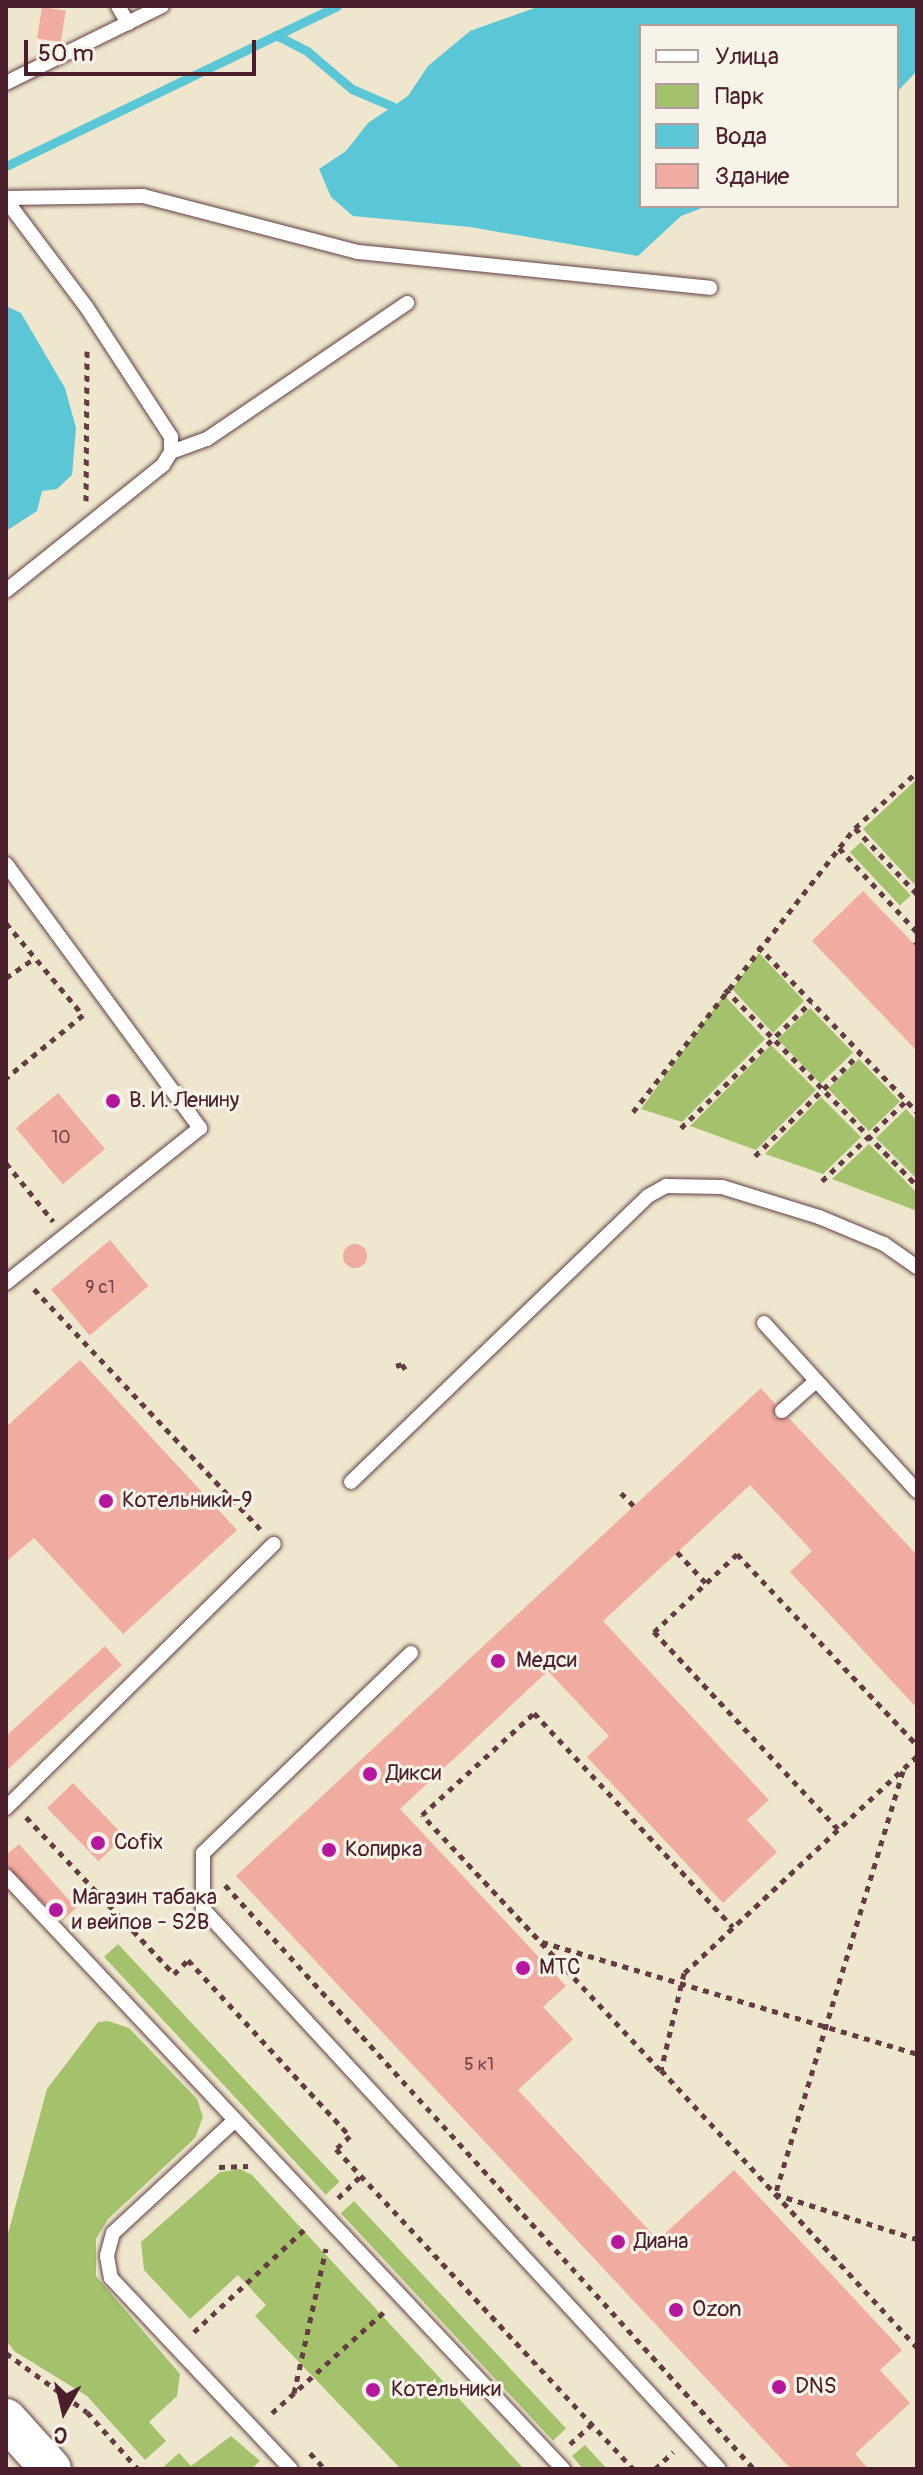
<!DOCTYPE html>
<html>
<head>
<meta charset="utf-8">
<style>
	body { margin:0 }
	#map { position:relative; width:923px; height:2475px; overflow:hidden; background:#efe7cd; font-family:Pangolin,sans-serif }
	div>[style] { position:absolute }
	.green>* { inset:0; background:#a3c26b; transform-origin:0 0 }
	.water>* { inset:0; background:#5bc6d5 }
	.stream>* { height:9px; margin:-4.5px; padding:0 4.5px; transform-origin:4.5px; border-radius:4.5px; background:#5bc6d5 }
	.building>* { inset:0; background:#f0aca0; transform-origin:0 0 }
	.round { border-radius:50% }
	.path>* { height:5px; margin-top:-2.5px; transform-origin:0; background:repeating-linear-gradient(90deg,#633d43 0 6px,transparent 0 12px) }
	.roads { filter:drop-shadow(0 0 2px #633d43) drop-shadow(0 0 2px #633d43) }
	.lane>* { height:14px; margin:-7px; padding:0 7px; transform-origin:7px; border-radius:7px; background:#fff }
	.secondary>* { height:40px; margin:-20px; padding:0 20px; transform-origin:20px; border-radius:20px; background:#fff }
	.dots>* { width:22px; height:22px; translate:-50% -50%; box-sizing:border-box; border:4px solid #f7f3e8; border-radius:50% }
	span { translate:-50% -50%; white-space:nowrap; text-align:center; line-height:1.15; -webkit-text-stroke:6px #f7f3e8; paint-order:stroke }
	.number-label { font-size:18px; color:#744248 }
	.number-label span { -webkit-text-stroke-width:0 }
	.poi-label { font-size:22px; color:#4a1f2b }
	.left { translate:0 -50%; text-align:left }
	.frame { position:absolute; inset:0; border:8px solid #4a1f2b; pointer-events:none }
	.legend { position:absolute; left:639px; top:24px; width:260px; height:184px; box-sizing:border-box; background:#f7f3e8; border:2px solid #b29e9c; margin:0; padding:10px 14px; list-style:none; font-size:24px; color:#4a1f2b }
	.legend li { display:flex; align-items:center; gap:16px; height:40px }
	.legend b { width:40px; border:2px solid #b29e9c }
	.north { position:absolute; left:24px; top:2371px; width:80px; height:80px; -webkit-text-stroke:6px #f7f3e8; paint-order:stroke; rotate:188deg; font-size:22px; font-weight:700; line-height:32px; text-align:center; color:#4a1f2b }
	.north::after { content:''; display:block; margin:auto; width:28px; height:36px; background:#4a1f2b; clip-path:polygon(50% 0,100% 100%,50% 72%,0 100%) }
	.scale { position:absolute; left:24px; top:40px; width:232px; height:36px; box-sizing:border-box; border:4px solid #4a1f2b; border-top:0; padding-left:10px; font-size:24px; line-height:28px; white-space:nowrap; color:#4a1f2b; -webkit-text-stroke:6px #f7f3e8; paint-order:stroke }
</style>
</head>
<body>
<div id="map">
	<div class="green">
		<div style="clip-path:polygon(917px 779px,917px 882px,914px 884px,863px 829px)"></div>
		<div style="left:861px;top:842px;width:73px;height:15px;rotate:47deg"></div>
		<div style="clip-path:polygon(759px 953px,804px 1001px,773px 1033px,732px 989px)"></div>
		<div style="clip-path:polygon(724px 995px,765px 1039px,682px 1122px,641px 1109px)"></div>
		<div style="left:810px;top:1008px;width:62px;height:45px;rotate:46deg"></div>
		<div style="clip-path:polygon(771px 1045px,816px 1090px,756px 1150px,690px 1126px)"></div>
		<div style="left:859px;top:1059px;width:59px;height:43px;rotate:46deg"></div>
		<div style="clip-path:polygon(821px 1097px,861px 1137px,823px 1174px,765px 1154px)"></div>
		<div style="clip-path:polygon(906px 1109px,917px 1121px,917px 1179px,876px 1138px)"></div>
		<div style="clip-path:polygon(869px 1144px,917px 1193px,917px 1211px,832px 1179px)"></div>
		<div style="left:118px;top:1944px;width:325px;height:19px;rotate:47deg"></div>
		<div style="clip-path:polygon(108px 2021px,129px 2028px,197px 2099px,203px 2117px,195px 2138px,108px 2219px,96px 2239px,96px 2276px,180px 2374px,177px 2396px,149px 2422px,166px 2441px,145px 2460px,87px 2396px,14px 2351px,6px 2340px,6px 2241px,47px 2089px,98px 2022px)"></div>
		<div style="clip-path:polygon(240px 2169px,252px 2175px,524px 2469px,401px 2469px,255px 2316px,266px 2305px,238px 2275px,190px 2319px,144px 2270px,141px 2242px,220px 2172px)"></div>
		<div style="left:354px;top:2201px;width:311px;height:18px;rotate:47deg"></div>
		<div style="clip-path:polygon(231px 2436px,260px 2461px,251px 2469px,161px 2469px,179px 2453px,191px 2466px)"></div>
		<div style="clip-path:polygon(585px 2445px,607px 2469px,583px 2469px,572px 2456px)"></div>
	</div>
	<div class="water">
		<div style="clip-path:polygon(540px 6px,917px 6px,917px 71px,897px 92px,897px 26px,641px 26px,641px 206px,707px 206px,681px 216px,638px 256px,470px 227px,353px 216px,331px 197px,319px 169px,346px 151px,368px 123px,408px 96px,428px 66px,470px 31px)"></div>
		<div style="clip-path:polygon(6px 306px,21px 313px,65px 388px,76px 428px,72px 475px,57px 489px,42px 491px,37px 511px,6px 531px)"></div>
	</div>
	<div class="stream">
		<div style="left:276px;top:35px;width:35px;rotate:27deg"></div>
		<div style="left:307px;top:51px;width:59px;rotate:40.2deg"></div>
		<div style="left:352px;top:89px;width:43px;rotate:23deg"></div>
		<div style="left:6px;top:166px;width:368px;rotate:-25.8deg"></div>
	</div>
	<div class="building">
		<div style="left:42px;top:7px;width:24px;height:32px;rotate:9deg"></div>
		<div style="clip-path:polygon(863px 891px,917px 947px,917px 1051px,812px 941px)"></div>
		<div style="left:58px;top:1093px;width:73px;height:55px;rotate:50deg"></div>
		<div style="left:110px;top:1240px;width:60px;height:77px;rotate:50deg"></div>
		<div class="round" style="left:343px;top:1244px;width:24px;height:24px"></div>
		<div style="clip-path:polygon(80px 1360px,237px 1530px,123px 1634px,34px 1538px,6px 1562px,6px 1427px)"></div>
		<div style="clip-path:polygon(761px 1388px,775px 1404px,775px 1418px,789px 1418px,917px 1555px,917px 1708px,790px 1572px,812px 1551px,750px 1485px,603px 1621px,769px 1800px,747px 1820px,777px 1852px,723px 1903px,587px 1757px,609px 1736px,548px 1671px,400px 1809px,566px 1986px,543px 2007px,573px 2039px,518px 2090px,658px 2240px,734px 2170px,902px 2350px,880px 2370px,910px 2403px,855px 2454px,869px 2469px,791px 2469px,236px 1876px)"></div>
		<div style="clip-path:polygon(105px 1646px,122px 1665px,6px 1771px,6px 1736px)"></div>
		<div style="left:73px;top:1783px;width:74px;height:36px;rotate:46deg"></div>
		<div style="clip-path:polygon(19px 1844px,76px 1908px,62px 1921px,6px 1866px,6px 1855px)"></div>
	</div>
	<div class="path">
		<div style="left:86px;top:501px;width:150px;rotate:-89.6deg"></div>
		<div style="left:855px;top:828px;width:91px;rotate:46.8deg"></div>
		<div style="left:839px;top:848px;width:115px;rotate:47.1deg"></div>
		<div style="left:6px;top:923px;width:120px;rotate:50.1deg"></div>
		<div style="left:83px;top:1015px;width:99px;rotate:140.7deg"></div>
		<div style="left:915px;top:945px;width:3px;rotate:-45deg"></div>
		<div style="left:758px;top:946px;width:230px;rotate:46.2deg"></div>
		<div style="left:6px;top:978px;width:35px;rotate:-35deg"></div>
		<div style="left:725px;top:989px;width:275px;rotate:45.7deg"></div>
		<div style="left:633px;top:1112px;width:360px;rotate:-52deg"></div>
		<div style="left:855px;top:828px;width:84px;rotate:-42.1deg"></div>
		<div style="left:681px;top:1128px;width:181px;rotate:-44.1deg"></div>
		<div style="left:755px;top:1156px;width:147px;rotate:-44.4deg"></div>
		<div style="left:6px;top:1163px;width:75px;rotate:51deg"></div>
		<div style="left:822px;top:1181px;width:116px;rotate:-43.6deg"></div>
		<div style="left:34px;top:1289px;width:330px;rotate:46.7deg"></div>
		<div style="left:396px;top:1366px;width:6px;rotate:-18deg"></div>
		<div style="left:402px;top:1364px;width:9px;rotate:58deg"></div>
		<div style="left:621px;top:1493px;width:18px;rotate:45deg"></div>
		<div style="left:677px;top:1552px;width:42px;rotate:46.9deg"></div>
		<div style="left:917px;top:1756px;width:318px;rotate:137deg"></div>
		<div style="left:684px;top:1973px;width:100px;rotate:103.3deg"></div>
		<div style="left:661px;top:2070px;width:377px;rotate:47.3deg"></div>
		<div style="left:903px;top:1771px;width:442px;rotate:106.8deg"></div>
		<div style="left:775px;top:2194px;width:149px;rotate:17.6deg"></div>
		<div style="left:26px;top:1817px;width:216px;rotate:46.7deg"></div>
		<div style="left:174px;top:1974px;width:20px;rotate:-45deg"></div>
		<div style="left:188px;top:1960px;width:239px;rotate:47.4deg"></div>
		<div style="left:350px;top:2136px;width:19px;rotate:137deg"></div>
		<div style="left:336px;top:2149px;width:437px;rotate:47.1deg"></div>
		<div style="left:838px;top:1829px;width:270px;rotate:-133deg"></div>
		<div style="left:654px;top:1632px;width:114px;rotate:-43.2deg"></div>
		<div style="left:737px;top:1554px;width:262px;rotate:46.7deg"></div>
		<div style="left:225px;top:1885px;width:788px;rotate:47.83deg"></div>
		<div style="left:542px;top:1942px;width:391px;rotate:16.6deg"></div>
		<div style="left:660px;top:2070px;width:349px;rotate:-133deg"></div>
		<div style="left:422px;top:1815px;width:151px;rotate:-42.3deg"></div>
		<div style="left:534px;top:1713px;width:292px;rotate:47.1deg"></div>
		<div style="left:219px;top:2167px;width:29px;rotate:-2deg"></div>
		<div style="left:338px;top:2198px;width:30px;rotate:-44deg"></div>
		<div style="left:194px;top:2332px;width:154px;rotate:-42.9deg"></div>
		<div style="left:6px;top:2353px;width:100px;rotate:36.1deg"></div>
		<div style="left:87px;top:2412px;width:76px;rotate:48.2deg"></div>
		<div style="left:294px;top:2393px;width:148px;rotate:-77.5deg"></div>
		<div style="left:272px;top:2413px;width:152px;rotate:-42.1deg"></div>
		<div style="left:570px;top:2444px;width:30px;rotate:-42deg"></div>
		<div style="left:310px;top:2453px;width:22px;rotate:47deg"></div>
		<div style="left:655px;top:2469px;width:25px;rotate:-43deg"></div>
	</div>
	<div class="roads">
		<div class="lane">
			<div style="left:118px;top:6px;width:20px;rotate:60deg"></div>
			<div style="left:6px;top:83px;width:174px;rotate:-26.3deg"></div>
			<div style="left:6px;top:198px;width:137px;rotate:-0.8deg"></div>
			<div style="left:143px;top:196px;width:222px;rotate:14.6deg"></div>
			<div style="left:358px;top:252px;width:354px;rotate:5.8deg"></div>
			<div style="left:6px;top:200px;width:135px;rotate:53.1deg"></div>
			<div style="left:87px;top:308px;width:154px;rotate:56.9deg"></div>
			<div style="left:171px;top:437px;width:15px;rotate:90deg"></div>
			<div style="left:171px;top:452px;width:15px;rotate:122deg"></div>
			<div style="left:163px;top:465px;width:201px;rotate:141.3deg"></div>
			<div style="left:171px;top:452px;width:38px;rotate:-20deg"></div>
			<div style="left:207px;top:439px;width:242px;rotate:-34.2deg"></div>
			<div style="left:6px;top:864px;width:328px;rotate:53.7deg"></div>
			<div style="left:200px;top:1128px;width:248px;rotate:141.4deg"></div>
			<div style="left:764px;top:1323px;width:227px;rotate:47.7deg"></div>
			<div style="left:782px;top:1411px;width:45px;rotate:-41.4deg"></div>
			<div style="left:351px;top:1482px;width:412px;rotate:-43.9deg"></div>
			<div style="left:648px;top:1196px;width:21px;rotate:-29deg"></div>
			<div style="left:666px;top:1186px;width:56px;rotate:1deg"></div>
			<div style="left:722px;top:1187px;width:102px;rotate:17.2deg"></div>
			<div style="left:819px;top:1217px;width:70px;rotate:22.6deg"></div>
			<div style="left:884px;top:1244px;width:40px;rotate:34.9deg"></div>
			<div style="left:411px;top:1653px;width:289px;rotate:136.1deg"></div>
			<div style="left:203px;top:1853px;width:56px;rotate:90deg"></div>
			<div style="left:203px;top:1909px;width:761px;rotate:47.34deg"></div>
			<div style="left:6px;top:1808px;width:376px;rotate:-44.6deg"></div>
			<div style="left:6px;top:1876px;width:814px;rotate:46.79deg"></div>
			<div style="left:235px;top:2120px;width:166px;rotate:137.2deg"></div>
			<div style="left:113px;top:2233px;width:24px;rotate:105deg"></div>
			<div style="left:107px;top:2256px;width:22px;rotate:80deg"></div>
			<div style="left:111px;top:2278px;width:262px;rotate:46.7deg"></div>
		</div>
		<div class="secondary">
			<div style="left:6px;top:2419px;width:67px;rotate:48deg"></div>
		</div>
	</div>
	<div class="dots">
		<div style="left:113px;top:1101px;background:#b5179e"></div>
		<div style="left:106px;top:1501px;background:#b5179e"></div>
		<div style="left:498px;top:1661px;background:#b5179e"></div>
		<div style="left:370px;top:1774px;background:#b5179e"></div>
		<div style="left:98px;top:1843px;background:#b5179e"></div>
		<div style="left:329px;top:1850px;background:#b5179e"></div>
		<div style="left:56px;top:1910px;background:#b5179e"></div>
		<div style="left:523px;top:1968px;background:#b5179e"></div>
		<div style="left:618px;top:2242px;background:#b5179e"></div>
		<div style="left:676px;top:2310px;background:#b5179e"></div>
		<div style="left:779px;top:2387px;background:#b5179e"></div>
		<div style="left:373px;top:2390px;background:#b5179e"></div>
	</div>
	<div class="number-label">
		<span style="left:61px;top:1138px">10</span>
		<span style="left:100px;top:1288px">9 с1</span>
		<span style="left:479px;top:2065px">5 к1</span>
	</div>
	<div class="poi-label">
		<span class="left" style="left:129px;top:1101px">В. И. Ленину</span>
		<span class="left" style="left:122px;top:1501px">Котельники-9</span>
		<span class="left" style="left:516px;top:1661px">Медси</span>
		<span class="left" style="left:386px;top:1774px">Дикси</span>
		<span class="left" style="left:114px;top:1843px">Cofix</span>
		<span class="left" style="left:345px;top:1850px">Копирка</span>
		<span class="left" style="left:72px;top:1910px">Магазин табака<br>и вейпов - S2B</span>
		<span class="left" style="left:539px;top:1968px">МТС</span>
		<span class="left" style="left:634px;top:2242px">Диана</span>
		<span class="left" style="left:692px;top:2310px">Ozon</span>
		<span class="left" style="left:795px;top:2387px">DNS</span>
		<span class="left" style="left:391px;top:2390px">Котельники</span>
	</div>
	<div class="frame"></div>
	<ul class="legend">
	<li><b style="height:10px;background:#fff"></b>Улица</li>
	<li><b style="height:22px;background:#a3c26b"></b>Парк</li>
	<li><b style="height:22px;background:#5bc6d5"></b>Вода</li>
	<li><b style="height:22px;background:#f0aca0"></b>Здание</li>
	</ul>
	<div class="north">С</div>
	<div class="scale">50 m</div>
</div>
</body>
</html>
